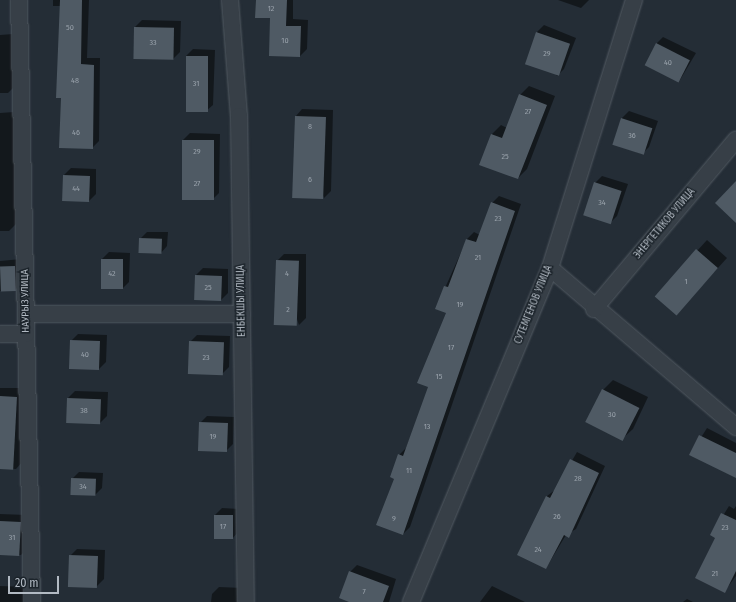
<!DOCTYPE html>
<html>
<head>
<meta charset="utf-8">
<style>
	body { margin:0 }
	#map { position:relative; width:736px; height:602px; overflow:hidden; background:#242d36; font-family:"Fira Sans Condensed",sans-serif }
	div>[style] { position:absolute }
	.shadow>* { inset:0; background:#0007; transform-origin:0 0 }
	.building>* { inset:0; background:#4f5a64; transform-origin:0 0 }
	.roads { filter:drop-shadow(0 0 1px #525a62) drop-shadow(0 0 1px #525a62) }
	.street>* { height:16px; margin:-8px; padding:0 8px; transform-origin:8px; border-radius:8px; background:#373f47 }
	span { translate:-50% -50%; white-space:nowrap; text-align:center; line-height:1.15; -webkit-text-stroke:3px #1c242b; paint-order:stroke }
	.number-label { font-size:8px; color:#99a2ab }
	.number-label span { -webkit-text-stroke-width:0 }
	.street-label { font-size:10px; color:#b2bac3 }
	.scale { position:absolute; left:8px; top:576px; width:51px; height:18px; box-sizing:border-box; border:2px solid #b2bac3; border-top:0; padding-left:5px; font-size:12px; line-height:14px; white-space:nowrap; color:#b2bac3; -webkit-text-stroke:3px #1c242b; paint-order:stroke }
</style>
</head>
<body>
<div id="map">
	<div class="shadow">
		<div style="clip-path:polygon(53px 0,89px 0,87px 58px,100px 58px,99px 141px,92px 148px,62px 97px,61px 6px,53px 6px)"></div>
		<div style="clip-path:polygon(257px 0,293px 0,293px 19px,308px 20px,307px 49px,300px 56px)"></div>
		<div style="clip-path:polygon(558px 0,589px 0,581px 8px)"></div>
		<div style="clip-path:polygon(142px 20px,181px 21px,180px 52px,173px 59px,134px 58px,135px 27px)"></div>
		<div style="clip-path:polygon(544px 25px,576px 38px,564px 69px,557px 76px,537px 32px)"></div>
		<div style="clip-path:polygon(13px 34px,15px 86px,8px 93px,0 93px,0 35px)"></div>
		<div style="clip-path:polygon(663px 37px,696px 53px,680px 80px,656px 44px)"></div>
		<div style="clip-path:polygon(193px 49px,215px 50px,213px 105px,206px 111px,186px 56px)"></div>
		<div style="clip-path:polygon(529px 86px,555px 96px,527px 169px,518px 178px,492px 134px,501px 125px,507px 128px,520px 95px)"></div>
		<div style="clip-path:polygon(302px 109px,333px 110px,331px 191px,324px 198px,296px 116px)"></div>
		<div style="clip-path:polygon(629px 111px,658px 121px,649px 147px,642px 154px,613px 144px,622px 118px)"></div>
		<div style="clip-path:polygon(14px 112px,18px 222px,9px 231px,0 231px,0 113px)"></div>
		<div style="clip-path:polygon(190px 133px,220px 134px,219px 193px,212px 200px,183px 140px)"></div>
		<div style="clip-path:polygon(71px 168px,96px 169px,96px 194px,89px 201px,64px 175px)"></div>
		<div style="clip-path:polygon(602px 176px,628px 184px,617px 216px,610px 223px,595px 183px)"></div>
		<div style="clip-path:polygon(499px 196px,521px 204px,410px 527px,403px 534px,395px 478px,399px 455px,406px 448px,430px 386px,447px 312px,436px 308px,467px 239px,474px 232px,480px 235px,492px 203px)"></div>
		<div style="clip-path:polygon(147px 232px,168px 232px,167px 246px,161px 253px,140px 239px)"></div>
		<div style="clip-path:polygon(707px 240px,727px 258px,686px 303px,656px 296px)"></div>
		<div style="clip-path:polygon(109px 252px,130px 253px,129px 282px,122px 289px,102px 259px)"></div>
		<div style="clip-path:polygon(284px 254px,306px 254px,306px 318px,299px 325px,277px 261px)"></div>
		<div style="clip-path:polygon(21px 259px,22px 283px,15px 290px,0 291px,0 261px)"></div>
		<div style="clip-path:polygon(203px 268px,228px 269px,228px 293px,221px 300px,196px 275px)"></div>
		<div style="clip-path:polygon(78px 334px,107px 335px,106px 362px,99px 369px,71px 341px)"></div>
		<div style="clip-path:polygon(197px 335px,230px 336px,229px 367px,222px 374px,190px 342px)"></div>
		<div style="clip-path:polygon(613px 380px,648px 397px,633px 429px,622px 439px,603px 390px)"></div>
		<div style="clip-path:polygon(0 388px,25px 388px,24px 460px,16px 469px,0 468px)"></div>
		<div style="clip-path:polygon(75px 391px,108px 392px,107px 416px,100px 423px,67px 422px,68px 398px)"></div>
		<div style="clip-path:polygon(207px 416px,234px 417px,233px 444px,226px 451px,200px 423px)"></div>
		<div style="clip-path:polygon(707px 428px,736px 443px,736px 473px,690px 455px)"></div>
		<div style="clip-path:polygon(577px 452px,605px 466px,576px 529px,566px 535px,546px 568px,547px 496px,555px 490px)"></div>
		<div style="clip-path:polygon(79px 472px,103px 473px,102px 488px,95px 495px,72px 479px)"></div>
		<div style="clip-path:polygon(729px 506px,734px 509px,736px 506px,736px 576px,724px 592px,717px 537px,711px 535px)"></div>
		<div style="clip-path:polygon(222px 508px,239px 509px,238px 532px,232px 539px,215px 515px)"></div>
		<div style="clip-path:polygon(0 514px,27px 515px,28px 548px,21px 555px,0 554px)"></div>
		<div style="clip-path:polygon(77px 549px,105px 550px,104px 579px,97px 586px,70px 556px)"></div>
		<div style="clip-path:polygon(357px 565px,396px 579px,389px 602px,352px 602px,350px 572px)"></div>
		<div style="left:0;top:586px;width:29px;height:16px;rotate:2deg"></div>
		<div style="clip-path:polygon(492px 586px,525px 602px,480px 602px)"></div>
		<div style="clip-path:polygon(219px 587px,243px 588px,242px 602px,211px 602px,212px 594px)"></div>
		<div style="clip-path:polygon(687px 599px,693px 602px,683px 602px)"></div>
	</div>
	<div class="building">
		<div style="clip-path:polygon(60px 0,82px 0,81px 64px,94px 65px,93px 149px,59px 148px,61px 98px,56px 98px)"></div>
		<div style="clip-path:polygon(256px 0,287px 0,286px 26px,301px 26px,300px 57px,269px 56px,270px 18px,255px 18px)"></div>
		<div style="left:134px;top:27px;width:40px;height:32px;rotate:1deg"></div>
		<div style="left:536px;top:32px;width:36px;height:34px;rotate:19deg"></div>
		<div style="left:656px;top:43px;width:38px;height:25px;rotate:27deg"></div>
		<div style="left:186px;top:56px;width:22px;height:56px"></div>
		<div style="clip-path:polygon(519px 94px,547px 105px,518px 179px,479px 165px,491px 134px,502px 138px)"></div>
		<div style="left:295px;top:116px;width:31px;height:82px;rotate:2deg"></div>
		<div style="left:621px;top:118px;width:33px;height:28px;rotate:18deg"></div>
		<div style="left:182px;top:140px;width:32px;height:60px"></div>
		<div style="left:63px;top:175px;width:27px;height:26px;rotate:2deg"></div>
		<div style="clip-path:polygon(736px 181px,736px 223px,715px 203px)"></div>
		<div style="left:594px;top:182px;width:29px;height:35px;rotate:18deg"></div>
		<div style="clip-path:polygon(491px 202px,515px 211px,403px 535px,376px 525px,394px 479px,390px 477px,398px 454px,403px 456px,428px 387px,417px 383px,446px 313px,435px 309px,444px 286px,448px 287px,466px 239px,476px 242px)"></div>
		<div style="left:139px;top:238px;width:23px;height:15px;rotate:2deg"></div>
		<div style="left:696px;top:249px;width:29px;height:63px;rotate:41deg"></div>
		<div style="left:101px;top:259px;width:22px;height:30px"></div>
		<div style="left:276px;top:260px;width:23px;height:65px;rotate:2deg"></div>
		<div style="left:15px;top:266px;width:25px;height:15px;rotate:88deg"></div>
		<div style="left:195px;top:275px;width:27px;height:25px;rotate:2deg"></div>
		<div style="left:70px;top:340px;width:30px;height:29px;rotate:2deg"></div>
		<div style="left:189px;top:341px;width:35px;height:33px;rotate:2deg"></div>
		<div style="left:602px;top:389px;width:42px;height:37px;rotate:27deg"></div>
		<div style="left:0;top:396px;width:17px;height:73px;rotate:3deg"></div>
		<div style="left:67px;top:398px;width:34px;height:25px;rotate:2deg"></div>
		<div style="left:199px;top:422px;width:29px;height:29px;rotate:2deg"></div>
		<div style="clip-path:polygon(699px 435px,736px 453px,736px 478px,689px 455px)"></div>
		<div style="clip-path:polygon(570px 459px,599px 473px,569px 538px,564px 535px,546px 569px,517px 555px,546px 496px,550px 498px)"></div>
		<div style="left:71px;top:478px;width:25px;height:17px;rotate:2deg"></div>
		<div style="clip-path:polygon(721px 513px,736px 520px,736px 571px,725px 593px,695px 578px,715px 538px,710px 535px)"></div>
		<div style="left:214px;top:515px;width:19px;height:24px"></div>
		<div style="left:0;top:521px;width:21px;height:34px;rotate:3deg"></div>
		<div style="left:69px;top:555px;width:29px;height:32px;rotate:2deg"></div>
		<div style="clip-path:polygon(349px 571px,389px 586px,383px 602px,349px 602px,339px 598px)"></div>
	</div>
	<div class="roads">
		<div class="street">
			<div style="left:19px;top:0;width:602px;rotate:88.76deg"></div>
			<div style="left:230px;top:0;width:116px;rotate:85.6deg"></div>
			<div style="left:239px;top:116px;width:486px;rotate:89.2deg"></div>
			<div style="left:550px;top:268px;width:245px;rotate:40.5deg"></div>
			<div style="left:594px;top:309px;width:221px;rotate:-50deg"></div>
			<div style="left:26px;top:314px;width:216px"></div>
			<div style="left:0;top:334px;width:26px"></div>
			<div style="left:411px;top:602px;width:362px;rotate:-67.4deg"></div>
			<div style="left:550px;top:268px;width:281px;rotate:-72.6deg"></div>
		</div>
	</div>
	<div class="number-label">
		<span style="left:271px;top:9px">12</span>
		<span style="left:70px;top:28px">50</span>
		<span style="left:285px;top:41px">10</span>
		<span style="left:153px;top:43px">33</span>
		<span style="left:547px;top:54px">29</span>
		<span style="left:668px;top:63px">40</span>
		<span style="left:75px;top:81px">48</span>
		<span style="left:196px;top:84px">31</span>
		<span style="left:528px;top:112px">27</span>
		<span style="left:310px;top:127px">8</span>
		<span style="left:76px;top:133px">46</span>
		<span style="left:632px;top:136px">36</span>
		<span style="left:197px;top:152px">29</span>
		<span style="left:505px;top:157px">25</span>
		<span style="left:310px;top:180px">6</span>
		<span style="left:197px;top:184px">27</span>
		<span style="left:76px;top:189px">44</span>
		<span style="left:602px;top:203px">34</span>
		<span style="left:498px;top:219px">23</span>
		<span style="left:478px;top:258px">21</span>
		<span style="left:112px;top:274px">42</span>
		<span style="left:287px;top:274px">4</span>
		<span style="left:686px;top:282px">1</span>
		<span style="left:208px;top:288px">25</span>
		<span style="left:460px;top:305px">19</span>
		<span style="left:288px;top:310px">2</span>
		<span style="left:451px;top:348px">17</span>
		<span style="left:85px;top:355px">40</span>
		<span style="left:206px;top:358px">23</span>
		<span style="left:439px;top:377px">15</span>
		<span style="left:84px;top:411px">38</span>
		<span style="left:612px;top:415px">30</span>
		<span style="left:427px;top:427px">13</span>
		<span style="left:213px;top:437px">19</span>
		<span style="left:409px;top:471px">11</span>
		<span style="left:578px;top:479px">28</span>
		<span style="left:83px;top:487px">34</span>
		<span style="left:557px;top:517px">26</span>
		<span style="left:394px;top:519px">9</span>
		<span style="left:223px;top:527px">17</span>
		<span style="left:725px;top:528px">23</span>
		<span style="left:12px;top:538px">31</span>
		<span style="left:538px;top:550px">24</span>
		<span style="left:715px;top:574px">21</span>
		<span style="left:364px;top:592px">7</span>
	</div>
	<div class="street-label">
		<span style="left:665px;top:224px;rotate:-50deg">ЭНЕРГЕТИКОВ УЛИЦА</span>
		<span style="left:26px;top:301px;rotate:-91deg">НАУРЫЗ УЛИЦА</span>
		<span style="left:242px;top:301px;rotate:-91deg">ЕНБЕКШЫ УЛИЦА</span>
		<span style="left:534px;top:305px;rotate:-68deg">СУТЕМГЕНОВ УЛИЦА</span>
	</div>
	<div class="scale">20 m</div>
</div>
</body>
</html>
